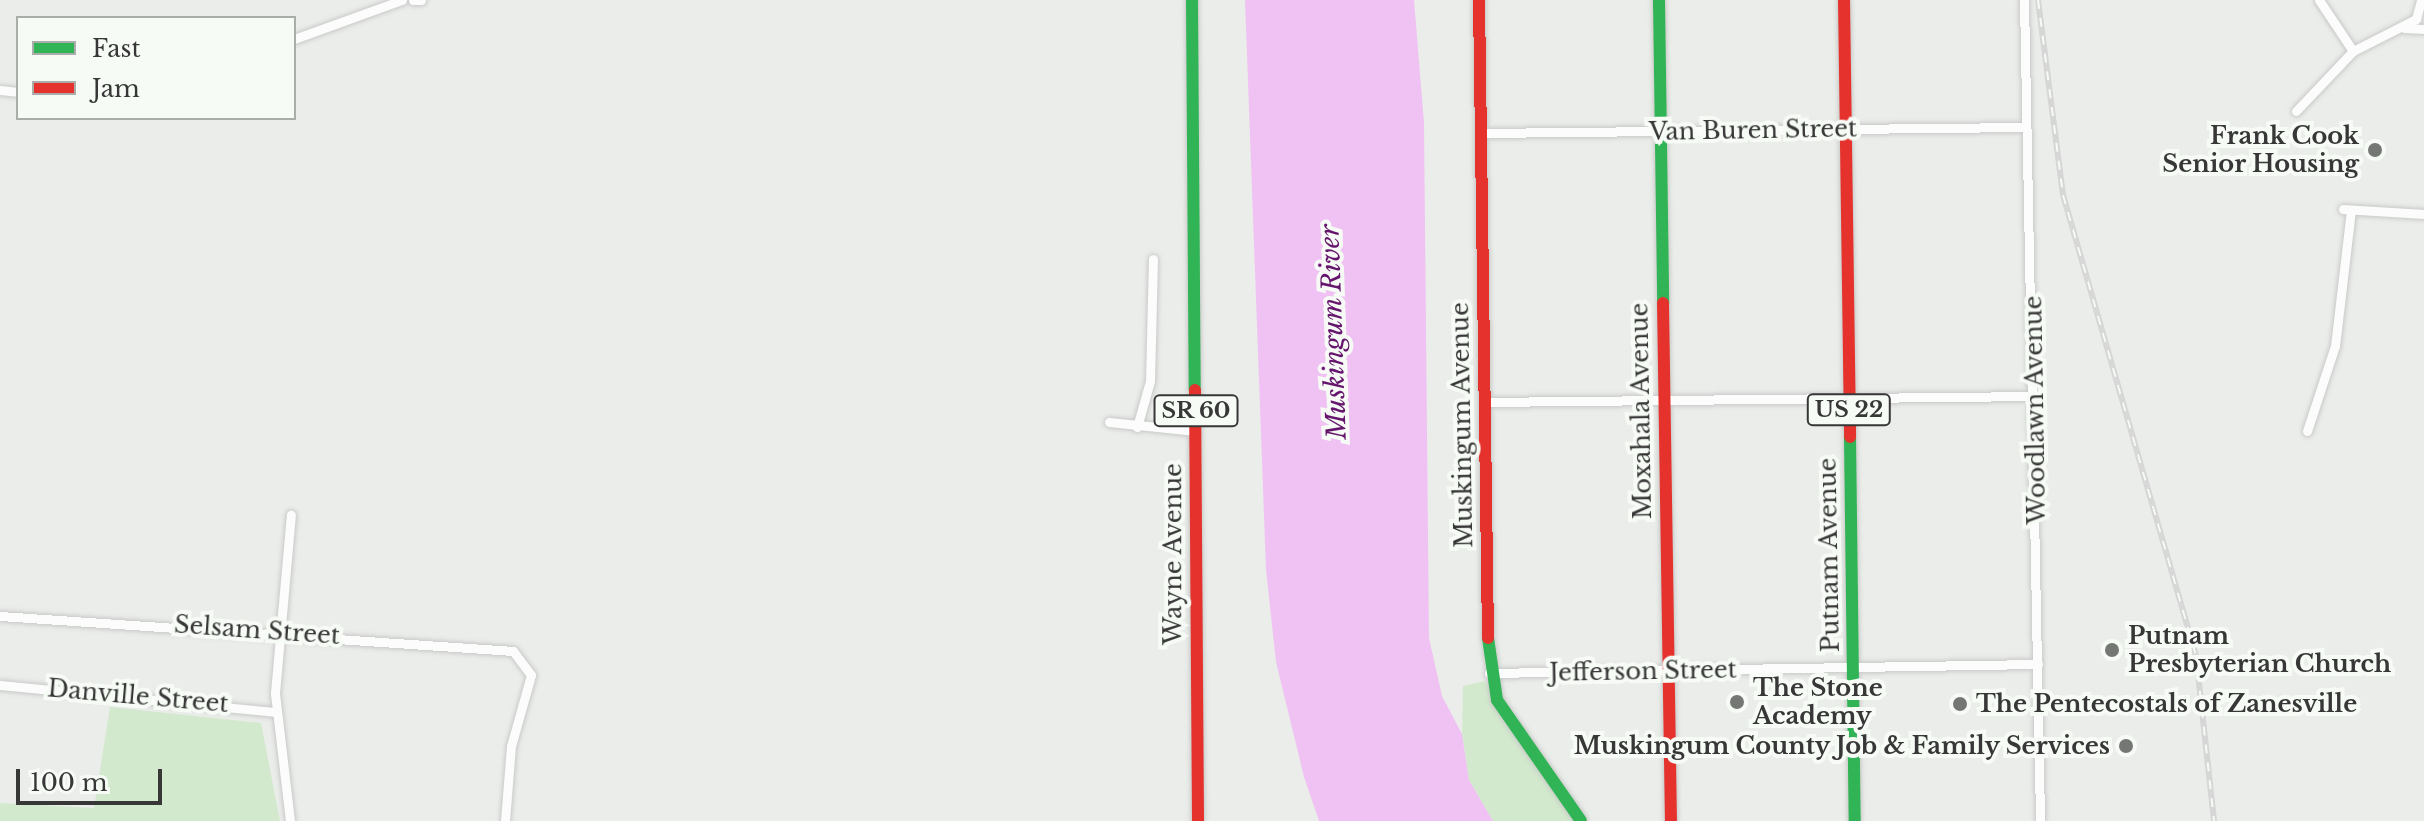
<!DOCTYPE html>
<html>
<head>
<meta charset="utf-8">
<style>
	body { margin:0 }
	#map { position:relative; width:2424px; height:821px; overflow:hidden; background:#ebedea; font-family:"Libre Baskerville",serif }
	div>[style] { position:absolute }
	.green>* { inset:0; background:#d2e9cd }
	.water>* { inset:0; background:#f0c2f3 }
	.roads { filter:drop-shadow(0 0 2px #c8cac8) drop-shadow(0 0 2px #c8cac8) }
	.street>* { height:9px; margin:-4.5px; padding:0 4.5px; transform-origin:4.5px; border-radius:4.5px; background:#fcfcfc }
	.fast>* { height:12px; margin:-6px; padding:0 6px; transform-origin:6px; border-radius:6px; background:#30b455 }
	.jam>* { height:12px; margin:-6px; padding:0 6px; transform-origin:6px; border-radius:6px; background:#e5322d }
	.rail>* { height:6px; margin-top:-3px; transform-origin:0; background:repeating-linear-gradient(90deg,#f7fbf6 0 9px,#d5d6d5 0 18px); box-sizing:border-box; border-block:2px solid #d5d6d5 }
	.dots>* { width:22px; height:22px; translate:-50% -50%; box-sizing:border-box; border:4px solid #f7fbf6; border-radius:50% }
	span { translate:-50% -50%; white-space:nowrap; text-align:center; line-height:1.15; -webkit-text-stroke:8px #f7fbf6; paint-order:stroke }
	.shield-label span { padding:2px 6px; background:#f7fbf6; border:2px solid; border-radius:6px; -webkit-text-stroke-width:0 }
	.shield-label { font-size:22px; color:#363736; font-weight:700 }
	.street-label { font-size:24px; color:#363736 }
	.poi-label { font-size:24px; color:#363736; font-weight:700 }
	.right { translate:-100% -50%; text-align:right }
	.left { translate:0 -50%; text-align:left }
	.water-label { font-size:26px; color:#65166c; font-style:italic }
	.legend { position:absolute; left:16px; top:16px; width:280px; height:104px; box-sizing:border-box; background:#f7fbf6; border:2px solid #aaada9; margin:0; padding:10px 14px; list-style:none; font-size:24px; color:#363736 }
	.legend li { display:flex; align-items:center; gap:16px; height:40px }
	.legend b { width:40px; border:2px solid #aaada9 }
	.scale { position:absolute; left:16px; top:769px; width:146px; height:36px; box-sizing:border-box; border:4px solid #363736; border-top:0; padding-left:10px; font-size:24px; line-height:28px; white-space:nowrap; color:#363736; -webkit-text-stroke:6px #f7fbf6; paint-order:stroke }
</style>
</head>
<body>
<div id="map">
	<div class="green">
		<div style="clip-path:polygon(1485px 681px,1575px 821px,1493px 821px,1469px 780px,1462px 734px,1463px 686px)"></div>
		<div style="clip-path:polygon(110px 707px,261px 723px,280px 821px,0 821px,0 803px,94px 808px)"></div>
	</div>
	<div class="water">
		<div style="clip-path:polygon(1245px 0,1414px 0,1424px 123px,1429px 638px,1442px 696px,1462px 734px,1469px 780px,1493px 821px,1319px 821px,1304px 777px,1276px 662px,1266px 570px)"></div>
	</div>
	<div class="roads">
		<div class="street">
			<div style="left:413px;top:0;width:8px"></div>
			<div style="left:2024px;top:0;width:821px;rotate:88.88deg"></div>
			<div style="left:2319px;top:0;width:61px;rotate:56.3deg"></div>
			<div style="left:2404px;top:28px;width:20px;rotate:3deg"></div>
			<div style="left:294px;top:39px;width:115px;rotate:-19.9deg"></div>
			<div style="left:0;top:90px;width:18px;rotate:6deg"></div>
			<div style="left:2296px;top:111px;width:83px;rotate:-46.5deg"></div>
			<div style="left:2353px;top:51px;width:71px;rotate:-26.9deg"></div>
			<div style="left:2416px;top:19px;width:20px;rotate:-75deg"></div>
			<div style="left:1480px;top:133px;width:545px;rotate:-0.63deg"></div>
			<div style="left:2343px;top:209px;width:81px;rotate:3.5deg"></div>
			<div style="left:1483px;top:402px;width:552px;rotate:-0.62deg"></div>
			<div style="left:1109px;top:422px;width:87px;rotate:5.9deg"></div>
			<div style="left:1137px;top:427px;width:48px;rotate:-74.2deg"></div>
			<div style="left:1150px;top:381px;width:122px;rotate:-88.6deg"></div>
			<div style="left:2307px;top:431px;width:89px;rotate:-71.8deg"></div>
			<div style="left:2335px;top:346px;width:137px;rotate:-83.3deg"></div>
			<div style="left:0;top:616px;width:514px;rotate:3.9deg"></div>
			<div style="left:513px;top:651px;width:30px;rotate:53deg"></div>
			<div style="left:531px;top:675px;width:74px;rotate:105.7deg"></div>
			<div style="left:511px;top:746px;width:75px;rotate:94.6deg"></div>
			<div style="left:1489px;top:673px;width:549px;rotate:-0.94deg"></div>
			<div style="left:0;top:685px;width:276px;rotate:5.6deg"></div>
			<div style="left:290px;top:821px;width:129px;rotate:-96.7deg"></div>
			<div style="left:275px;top:693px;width:179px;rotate:-84.9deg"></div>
		</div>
		<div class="fast">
			<div style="left:1192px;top:0;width:390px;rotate:89.6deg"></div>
			<div style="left:1659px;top:0;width:303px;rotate:89.2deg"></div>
			<div style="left:1850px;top:437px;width:384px;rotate:89.3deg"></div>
			<div style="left:1488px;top:638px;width:63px;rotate:81.7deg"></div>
			<div style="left:1497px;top:700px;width:147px;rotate:55.2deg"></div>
		</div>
		<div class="jam">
			<div style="left:1479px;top:0;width:638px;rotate:89.19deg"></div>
			<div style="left:1844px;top:0;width:437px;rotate:89.2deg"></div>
			<div style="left:1663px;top:303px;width:518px;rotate:89.12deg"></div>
			<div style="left:1195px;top:390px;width:431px;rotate:89.6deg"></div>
		</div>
	</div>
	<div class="rail">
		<div style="left:2038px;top:0;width:197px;rotate:82.7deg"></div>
		<div style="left:2063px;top:195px;width:479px;rotate:73.9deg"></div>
		<div style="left:2196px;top:655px;width:167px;rotate:83.8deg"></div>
	</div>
	<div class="dots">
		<div style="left:2375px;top:150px;background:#757775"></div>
		<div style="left:2112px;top:650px;background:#757775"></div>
		<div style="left:1737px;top:702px;background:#757775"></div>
		<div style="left:1960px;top:704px;background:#757775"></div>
		<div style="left:2126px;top:746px;background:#757775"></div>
	</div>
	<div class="shield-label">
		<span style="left:1849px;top:410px">US 22</span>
		<span style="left:1196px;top:411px">SR 60</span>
	</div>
	<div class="street-label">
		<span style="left:1753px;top:130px;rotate:-1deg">Van Buren Street</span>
		<span style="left:2035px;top:410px;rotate:-91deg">Woodlawn Avenue</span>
		<span style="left:1641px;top:411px;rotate:-91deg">Moxahala Avenue</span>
		<span style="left:1462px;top:425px;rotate:-91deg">Muskingum Avenue</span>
		<span style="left:1173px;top:554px;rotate:-90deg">Wayne Avenue</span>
		<span style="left:1829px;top:555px;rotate:-91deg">Putnam Avenue</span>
		<span style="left:257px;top:630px;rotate:4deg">Selsam Street</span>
		<span style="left:1643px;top:671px;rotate:-1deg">Jefferson Street</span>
		<span style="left:138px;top:696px;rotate:5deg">Danville Street</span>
	</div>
	<div class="poi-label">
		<span class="right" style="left:2359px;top:150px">Frank Cook<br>Senior Housing</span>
		<span class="left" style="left:2128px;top:650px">Putnam<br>Presbyterian Church</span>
		<span class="left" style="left:1753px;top:702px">The Stone<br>Academy</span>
		<span class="left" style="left:1976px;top:704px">The Pentecostals of Zanesville</span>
		<span class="right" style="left:2110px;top:746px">Muskingum County Job &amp; Family Services</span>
	</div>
	<div class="water-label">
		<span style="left:1334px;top:332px;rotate:-92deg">Muskingum River</span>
	</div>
	<ul class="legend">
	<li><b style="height:10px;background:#30b455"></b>Fast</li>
	<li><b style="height:10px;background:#e5322d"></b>Jam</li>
	</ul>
	<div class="scale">100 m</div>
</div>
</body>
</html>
